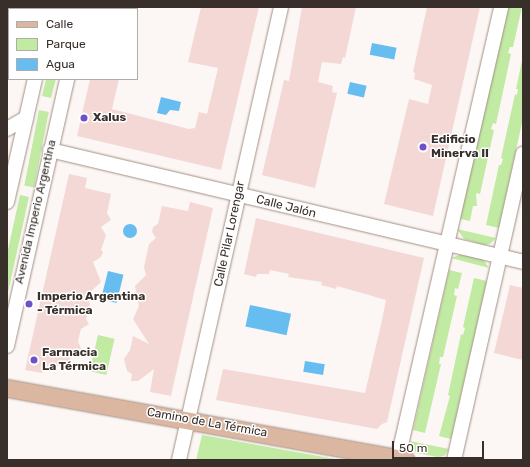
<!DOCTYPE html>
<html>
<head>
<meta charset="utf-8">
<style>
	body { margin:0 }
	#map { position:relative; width:530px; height:467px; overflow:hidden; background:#fcf7f5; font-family:Rubik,sans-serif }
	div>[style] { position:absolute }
	.green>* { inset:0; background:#c1eaa3; transform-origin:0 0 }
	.water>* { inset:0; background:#68bdf0; transform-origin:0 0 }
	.round { border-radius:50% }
	.building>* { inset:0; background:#f3d8d6 }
	.roads { filter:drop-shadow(0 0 1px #a38f82) drop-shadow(0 0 1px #a38f82) }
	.minor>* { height:14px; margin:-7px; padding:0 7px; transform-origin:7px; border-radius:7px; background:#fff }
	.major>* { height:17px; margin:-8.5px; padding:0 8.5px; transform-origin:8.5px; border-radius:8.5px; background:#dbb6a1 }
	.dots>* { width:11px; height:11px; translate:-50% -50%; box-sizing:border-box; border:2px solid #fff; border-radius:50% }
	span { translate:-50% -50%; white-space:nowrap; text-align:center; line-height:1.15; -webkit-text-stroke:3px #fff; paint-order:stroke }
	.poi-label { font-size:12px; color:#382f2a; font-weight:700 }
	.left { translate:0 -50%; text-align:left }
	.street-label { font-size:12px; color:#382f2a }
	.frame { position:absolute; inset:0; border:8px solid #382f2a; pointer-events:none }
	.legend { position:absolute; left:8px; top:8px; width:130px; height:72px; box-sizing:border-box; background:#fff; border:1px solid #afacaa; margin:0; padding:5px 7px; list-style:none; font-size:12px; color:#382f2a }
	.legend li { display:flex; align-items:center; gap:8px; height:20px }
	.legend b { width:20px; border:1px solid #afacaa }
	.scale { position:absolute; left:392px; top:441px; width:92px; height:18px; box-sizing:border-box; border:2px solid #382f2a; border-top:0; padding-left:5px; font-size:12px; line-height:14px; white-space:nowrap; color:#382f2a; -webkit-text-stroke:3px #fff; paint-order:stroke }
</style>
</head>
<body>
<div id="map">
	<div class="green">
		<div style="clip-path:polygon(507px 7px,522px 7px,513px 47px,510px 47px,508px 53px,511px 54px,496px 124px,493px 123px,491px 129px,494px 130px,480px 194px,476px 193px,477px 206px,473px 206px,470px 221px,460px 219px)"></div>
		<div style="clip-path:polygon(523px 56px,523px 118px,499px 228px,486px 225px,499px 165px,501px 165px,503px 159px,501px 158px,515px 94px,517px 95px,518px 89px,516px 89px)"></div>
		<div style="clip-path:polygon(46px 79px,56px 79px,51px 98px,42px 96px)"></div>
		<div style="left:39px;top:110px;width:10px;height:77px;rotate:11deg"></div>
		<div style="clip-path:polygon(20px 195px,29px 197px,7px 297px,7px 254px)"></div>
		<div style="clip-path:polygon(457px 229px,496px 238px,490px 244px,484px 245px,464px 239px)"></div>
		<div style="clip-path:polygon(462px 254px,483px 259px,489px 268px,451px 258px)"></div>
		<div style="clip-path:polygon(449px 270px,462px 273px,458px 289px,455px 288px,454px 295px,457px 296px,443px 357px,440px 357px,439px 364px,441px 364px,425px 433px,413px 430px)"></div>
		<div style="clip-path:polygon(474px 278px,487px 281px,451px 439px,439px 436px,450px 396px,448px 395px,461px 334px,463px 335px,465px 328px,463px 327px)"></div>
		<div style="left:98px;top:335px;width:17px;height:37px;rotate:13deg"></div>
		<div style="clip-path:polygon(202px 435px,340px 460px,196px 460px)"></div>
		<div style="clip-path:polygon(410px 441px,449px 449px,444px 456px,438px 457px,416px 453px)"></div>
	</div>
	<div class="water">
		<div style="left:372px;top:43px;width:25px;height:12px;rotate:11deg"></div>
		<div style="left:350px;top:82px;width:17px;height:12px;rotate:13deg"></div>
		<div style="clip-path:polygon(161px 97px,181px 102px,179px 111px,170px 110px,166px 115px,157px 113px)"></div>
		<div class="round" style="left:123px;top:224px;width:14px;height:14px"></div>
		<div style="left:108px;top:271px;width:16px;height:29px;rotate:14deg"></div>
		<div style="left:250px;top:305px;width:42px;height:22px;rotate:12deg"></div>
		<div style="left:305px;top:361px;width:20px;height:11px;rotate:9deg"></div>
	</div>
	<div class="building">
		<div style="clip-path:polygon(201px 7px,259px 7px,221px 170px,77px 136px,90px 79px,119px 79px,112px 109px,189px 129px,195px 128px,199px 112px,207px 114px,218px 68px,188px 62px)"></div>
		<div style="clip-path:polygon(302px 7px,356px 7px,345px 58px,343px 57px,341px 64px,322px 62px,318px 82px,333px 86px,332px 92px,337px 93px,315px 188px,262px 175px,284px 80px,289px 81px)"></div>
		<div style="clip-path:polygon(427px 7px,480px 7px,433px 216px,384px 204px,409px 99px,428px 104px,432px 85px,414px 79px,415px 73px,413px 72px)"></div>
		<div style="clip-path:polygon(69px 174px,87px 178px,85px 188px,111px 194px,107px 213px,111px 220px,101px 227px,106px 235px,101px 250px,103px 252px,101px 257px,93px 262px,101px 282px,86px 296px,90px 304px,86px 319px,89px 324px,81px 329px,78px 341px,81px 349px,65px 364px,43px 369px,42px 373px,25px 370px)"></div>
		<div style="clip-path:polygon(190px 202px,213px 208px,171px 396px,150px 392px,154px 369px,138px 381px,131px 381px,132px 374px,127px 371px,124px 359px,130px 350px,133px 336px,149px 344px,133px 319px,139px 306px,135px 286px,146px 275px,144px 267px,149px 244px,156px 238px,152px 232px,153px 227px,158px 224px,162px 206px,188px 211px)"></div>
		<div style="clip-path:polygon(256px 218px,424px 258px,387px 422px,382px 424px,377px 429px,216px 400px,223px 369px,365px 393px,382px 320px,386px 300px,337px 286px,336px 289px,321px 285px,322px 282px,288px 277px,289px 274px,270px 270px,269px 274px,257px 274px,256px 277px,244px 274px)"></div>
		<div style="clip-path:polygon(510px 285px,523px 288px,523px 360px,494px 353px)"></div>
	</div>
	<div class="roads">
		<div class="minor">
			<div style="left:51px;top:9px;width:2px;rotate:-90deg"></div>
			<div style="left:83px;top:9px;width:2px;rotate:-63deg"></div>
			<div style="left:7px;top:129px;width:22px;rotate:-30deg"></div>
			<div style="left:50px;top:150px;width:486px;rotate:13.3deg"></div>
			<div style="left:7px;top:202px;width:126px;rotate:-77.2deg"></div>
			<div style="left:7px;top:346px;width:274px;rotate:-77.3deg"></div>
			<div style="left:398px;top:458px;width:463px;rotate:-77.1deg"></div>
			<div style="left:179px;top:460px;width:464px;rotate:-77.3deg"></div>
			<div style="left:454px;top:460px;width:314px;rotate:-77.3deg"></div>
		</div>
		<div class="major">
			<div style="left:7px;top:388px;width:405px;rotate:10.2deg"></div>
		</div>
	</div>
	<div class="dots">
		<div style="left:84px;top:118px;background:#6e50c9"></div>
		<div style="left:423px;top:147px;background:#6e50c9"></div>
		<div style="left:29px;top:304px;background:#6e50c9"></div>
		<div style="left:34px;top:360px;background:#6e50c9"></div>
	</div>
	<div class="poi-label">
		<span class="left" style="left:93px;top:118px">Xalus</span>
		<span class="left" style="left:431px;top:147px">Edificio<br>Minerva II</span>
		<span class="left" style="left:37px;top:304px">Imperio Argentina<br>- Térmica</span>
		<span class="left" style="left:42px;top:360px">Farmacia<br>La Térmica</span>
	</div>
	<div class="street-label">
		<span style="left:286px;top:207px;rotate:14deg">Calle Jalón</span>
		<span style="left:36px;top:212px;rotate:-77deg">Avenida Imperio Argentina</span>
		<span style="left:230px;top:234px;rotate:-78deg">Calle Pilar Lorengar</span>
		<span style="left:207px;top:423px;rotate:10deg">Camino de La Térmica</span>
	</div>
	<div class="frame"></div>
	<ul class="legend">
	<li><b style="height:5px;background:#dbb6a1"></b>Calle</li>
	<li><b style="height:11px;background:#c1eaa3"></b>Parque</li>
	<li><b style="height:11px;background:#68bdf0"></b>Agua</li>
	</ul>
	<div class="scale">50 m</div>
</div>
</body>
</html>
